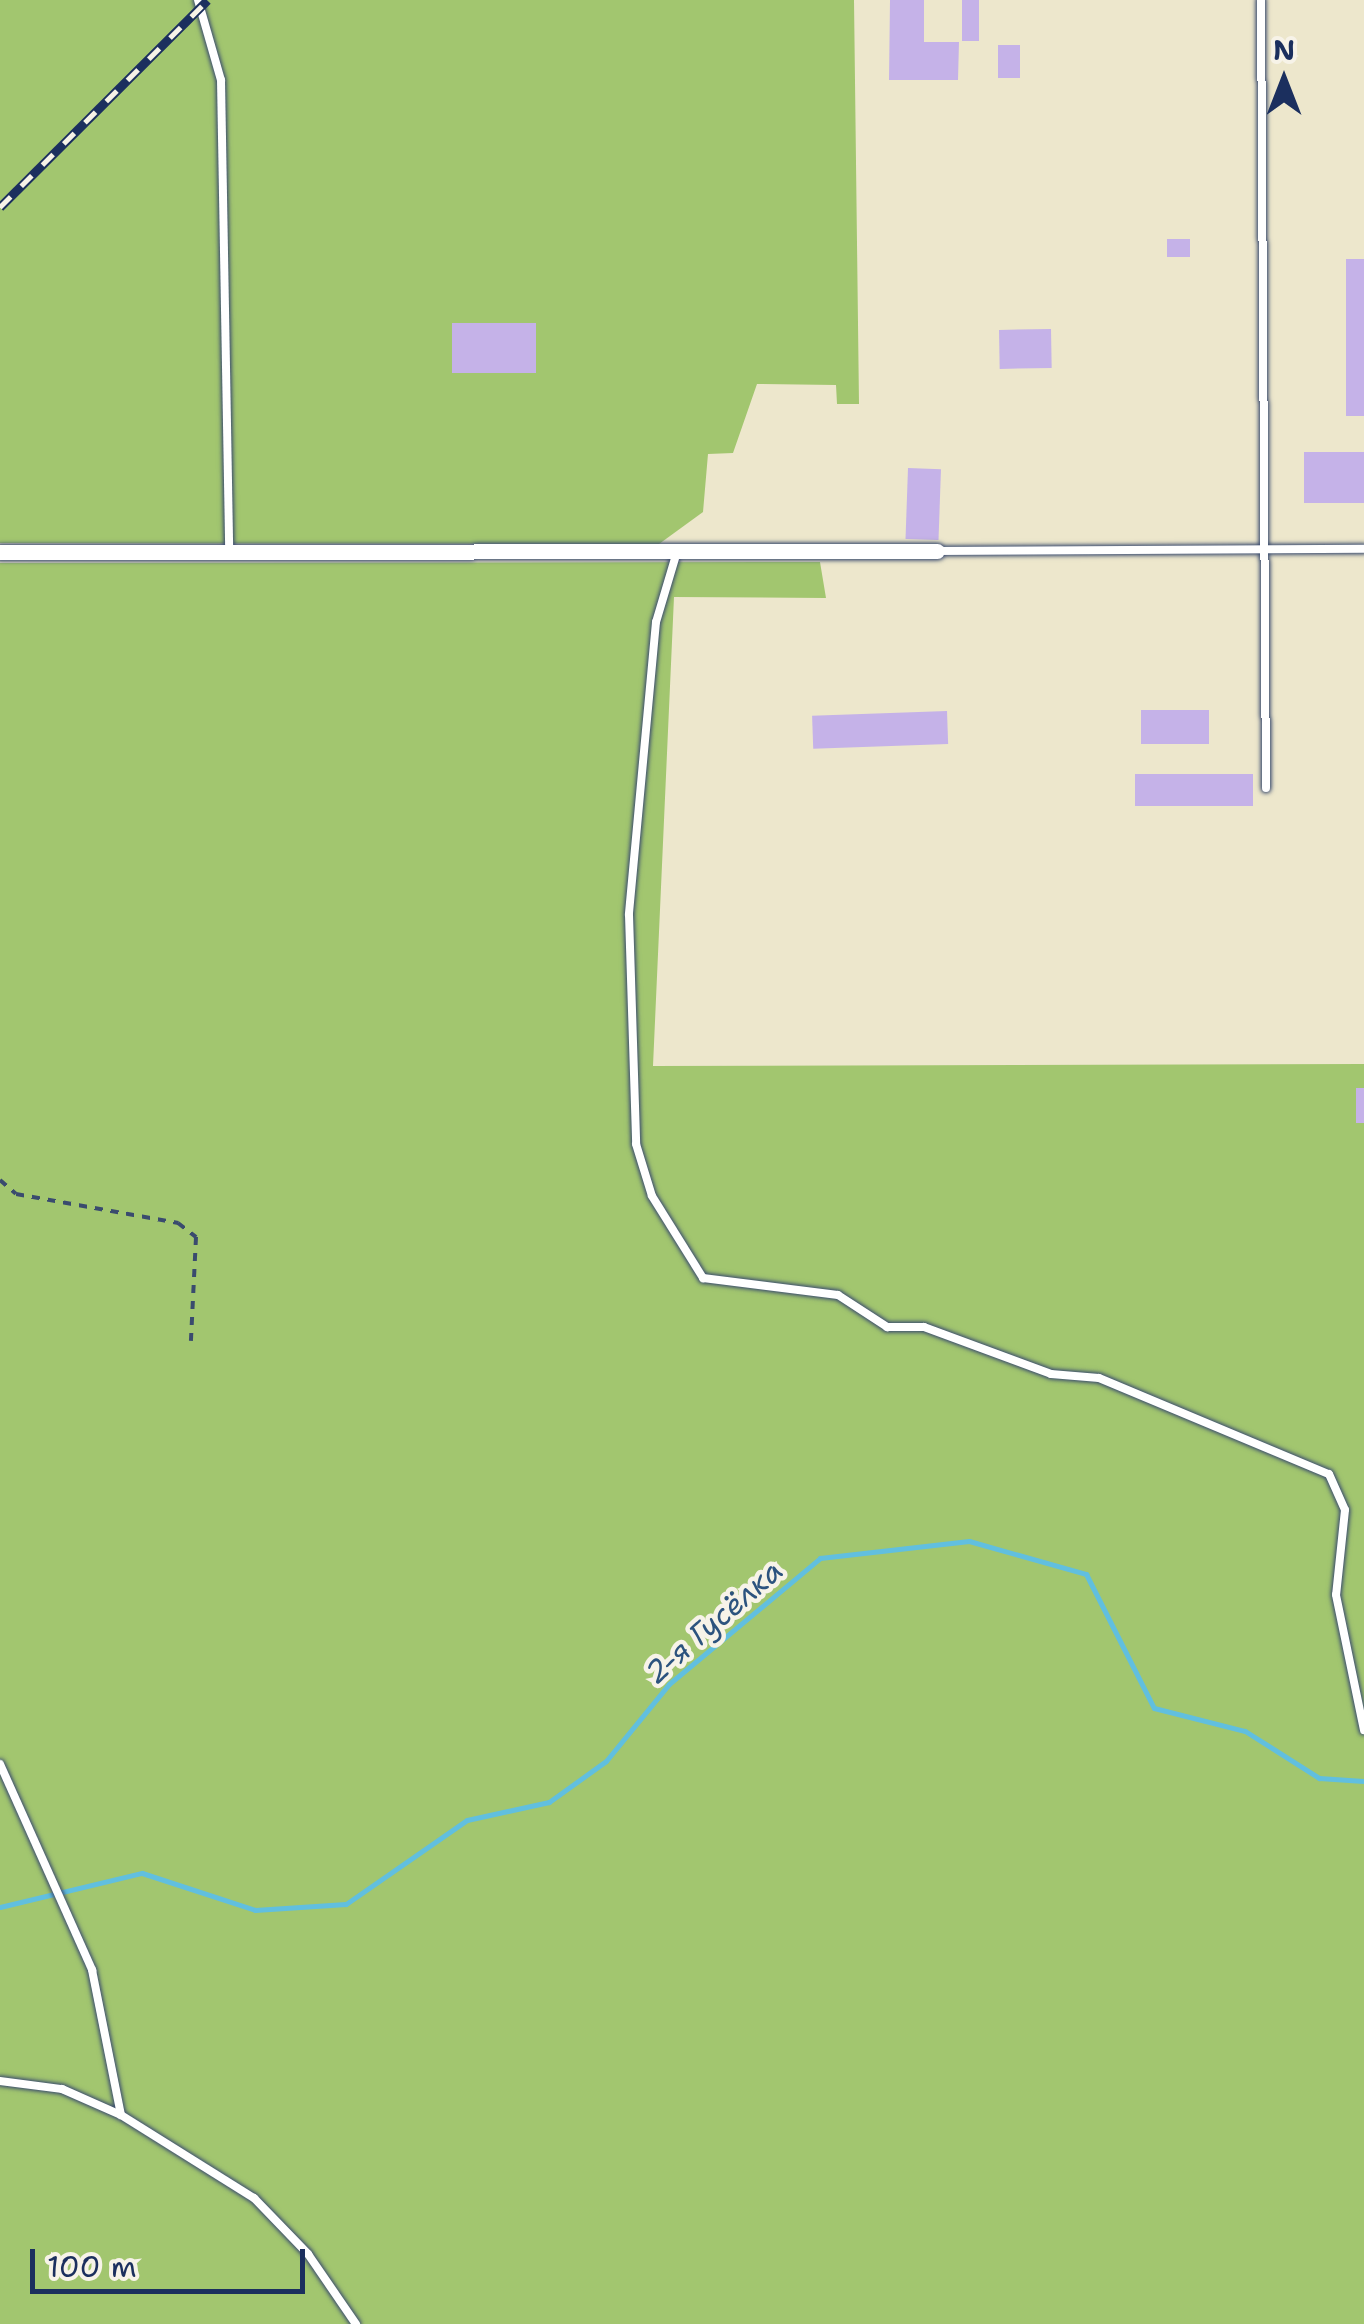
<!DOCTYPE html>
<html>
<head>
<meta charset="utf-8">
<style>
	body { margin:0 }
	#map { position:relative; width:1364px; height:2324px; overflow:hidden; background:#ede7cc; font-family:"Shantell Sans",sans-serif }
	div>[style] { position:absolute }
	.green>* { inset:0; background:#a2c66f }
	.stream>* { height:5px; margin:-2.5px; padding:0 2.5px; transform-origin:2.5px; border-radius:2.5px; background:#61bfdf }
	.building>* { inset:0; background:#c5b2e8; transform-origin:0 0 }
	.path>* { height:4px; margin-top:-2px; transform-origin:0; background:repeating-linear-gradient(90deg,#3a4b6e 0 8px,transparent 0 16px) }
	.roads { filter:drop-shadow(0 0 2px #3a4b6e) drop-shadow(0 0 2px #3a4b6e) }
	.lane>* { height:8px; margin:-4px; padding:0 4px; transform-origin:4px; border-radius:4px; background:#fff }
	.street>* { height:15px; margin:-7.5px; padding:0 7.5px; transform-origin:7.5px; border-radius:7.5px; background:#fff }
	.rail>* { height:9px; margin-top:-4.5px; transform-origin:0; background:repeating-linear-gradient(90deg,#f7f3e8 0 15px,#1b2f5e 0 30px); box-sizing:border-box; border-block:2px solid #1b2f5e }
	span { translate:-50% -50%; white-space:nowrap; text-align:center; line-height:1.15; -webkit-text-stroke:9px #f7f3e8; paint-order:stroke }
	.water-label { font-size:30px; color:#2c537e; font-style:italic }
	.north { position:absolute; left:1234px; top:30px; width:100px; height:100px; -webkit-text-stroke:8px #f7f3e8; paint-order:stroke; rotate:0deg; font-size:28px; font-weight:700; line-height:40px; text-align:center; color:#1b2f5e }
	.north::after { content:''; display:block; margin:auto; width:35px; height:45px; background:#1b2f5e; clip-path:polygon(50% 0,100% 100%,50% 72%,0 100%) }
	.scale { position:absolute; left:30px; top:2249px; width:275px; height:45px; box-sizing:border-box; border:5px solid #1b2f5e; border-top:0; padding-left:12px; font-size:30px; line-height:35px; white-space:nowrap; color:#1b2f5e; -webkit-text-stroke:8px #f7f3e8; paint-order:stroke }
</style>
</head>
<body>
<div id="map">
	<div class="green">
		<div style="clip-path:polygon(0 0,854px 0,859px 404px,837px 404px,836px 385px,757px 384px,733px 453px,708px 454px,703px 512px,659px 544px,0 543px)"></div>
		<div style="clip-path:polygon(820px 562px,826px 598px,674px 597px,653px 1066px,1364px 1064px,1364px 2324px,0 2324px,0 563px)"></div>
	</div>
	<div class="stream">
		<div style="left:0;top:1907px;width:146px;rotate:-13.5deg"></div>
		<div style="left:142px;top:1873px;width:119px;rotate:18.1deg"></div>
		<div style="left:255px;top:1910px;width:91px;rotate:-3.8deg"></div>
		<div style="left:346px;top:1904px;width:147px;rotate:-34.8deg"></div>
		<div style="left:467px;top:1820px;width:84px;rotate:-12.4deg"></div>
		<div style="left:549px;top:1802px;width:70px;rotate:-35.7deg"></div>
		<div style="left:606px;top:1761px;width:99px;rotate:-50.7deg"></div>
		<div style="left:669px;top:1684px;width:197px;rotate:-39.8deg"></div>
		<div style="left:820px;top:1558px;width:150px;rotate:-6.5deg"></div>
		<div style="left:969px;top:1541px;width:122px;rotate:15.8deg"></div>
		<div style="left:1086px;top:1574px;width:150px;rotate:63.1deg"></div>
		<div style="left:1154px;top:1708px;width:94px;rotate:14.2deg"></div>
		<div style="left:1245px;top:1731px;width:88px;rotate:32.4deg"></div>
		<div style="left:1319px;top:1778px;width:45px;rotate:3.8deg"></div>
	</div>
	<div class="building">
		<div style="clip-path:polygon(890px 0,924px 0,924px 42px,959px 42px,958px 80px,889px 80px)"></div>
		<div style="left:962px;top:0;width:17px;height:41px"></div>
		<div style="left:998px;top:45px;width:22px;height:33px"></div>
		<div style="left:1167px;top:239px;width:23px;height:18px"></div>
		<div style="left:1346px;top:259px;width:18px;height:157px"></div>
		<div style="left:452px;top:323px;width:84px;height:50px"></div>
		<div style="left:1051px;top:329px;width:39px;height:52px;rotate:89deg"></div>
		<div style="left:1304px;top:452px;width:60px;height:51px"></div>
		<div style="left:908px;top:468px;width:33px;height:71px;rotate:2deg"></div>
		<div style="left:1141px;top:710px;width:68px;height:34px"></div>
		<div style="left:947px;top:711px;width:33px;height:135px;rotate:88deg"></div>
		<div style="left:1135px;top:774px;width:118px;height:32px"></div>
		<div style="left:1356px;top:1088px;width:8px;height:35px"></div>
	</div>
	<div class="path">
		<div style="left:0;top:1180px;width:21px;rotate:41deg"></div>
		<div style="left:16px;top:1194px;width:165px;rotate:10.1deg"></div>
		<div style="left:178px;top:1223px;width:23px;rotate:38deg"></div>
		<div style="left:196px;top:1237px;width:104px;rotate:92.8deg"></div>
	</div>
	<div class="roads">
		<div class="lane">
			<div style="left:198px;top:0;width:83px;rotate:74deg"></div>
			<div style="left:221px;top:80px;width:474px;rotate:89deg"></div>
			<div style="left:1261px;top:0;width:788px;rotate:89.64deg"></div>
			<div style="left:939px;top:551px;width:425px;rotate:-0.3deg"></div>
			<div style="left:676px;top:555px;width:70px;rotate:106.6deg"></div>
			<div style="left:656px;top:622px;width:294px;rotate:95.3deg"></div>
			<div style="left:629px;top:915px;width:229px;rotate:88.2deg"></div>
			<div style="left:636px;top:1144px;width:54px;rotate:72.9deg"></div>
			<div style="left:652px;top:1196px;width:97px;rotate:58.1deg"></div>
			<div style="left:703px;top:1278px;width:136px;rotate:7.2deg"></div>
			<div style="left:838px;top:1295px;width:59px;rotate:33.1deg"></div>
			<div style="left:887px;top:1327px;width:37px"></div>
			<div style="left:924px;top:1327px;width:135px;rotate:20.3deg"></div>
			<div style="left:1051px;top:1374px;width:48px;rotate:4.8deg"></div>
			<div style="left:1099px;top:1378px;width:249px;rotate:22.7deg"></div>
			<div style="left:1329px;top:1474px;width:39px;rotate:66deg"></div>
			<div style="left:1345px;top:1510px;width:85px;rotate:96deg"></div>
			<div style="left:1336px;top:1595px;width:138px;rotate:78.3deg"></div>
			<div style="left:0;top:1764px;width:226px;rotate:65.9deg"></div>
			<div style="left:92px;top:1970px;width:148px;rotate:78.7deg"></div>
			<div style="left:121px;top:2115px;width:157px;rotate:32deg"></div>
			<div style="left:254px;top:2198px;width:78px;rotate:46deg"></div>
			<div style="left:308px;top:2254px;width:85px;rotate:55.6deg"></div>
			<div style="left:0;top:2081px;width:63px;rotate:7.4deg"></div>
			<div style="left:62px;top:2089px;width:64px;rotate:23.8deg"></div>
		</div>
		<div class="street">
			<div style="left:0;top:552px;width:937px;rotate:-0.06deg"></div>
		</div>
	</div>
	<div class="rail">
		<div style="left:0;top:207px;width:293px;rotate:-44.9deg"></div>
	</div>
	<div class="water-label">
		<span style="left:714px;top:1622px;rotate:-41deg">2-я Гусёлка</span>
	</div>
	<div class="north">N</div>
	<div class="scale">100 m</div>
</div>
</body>
</html>
